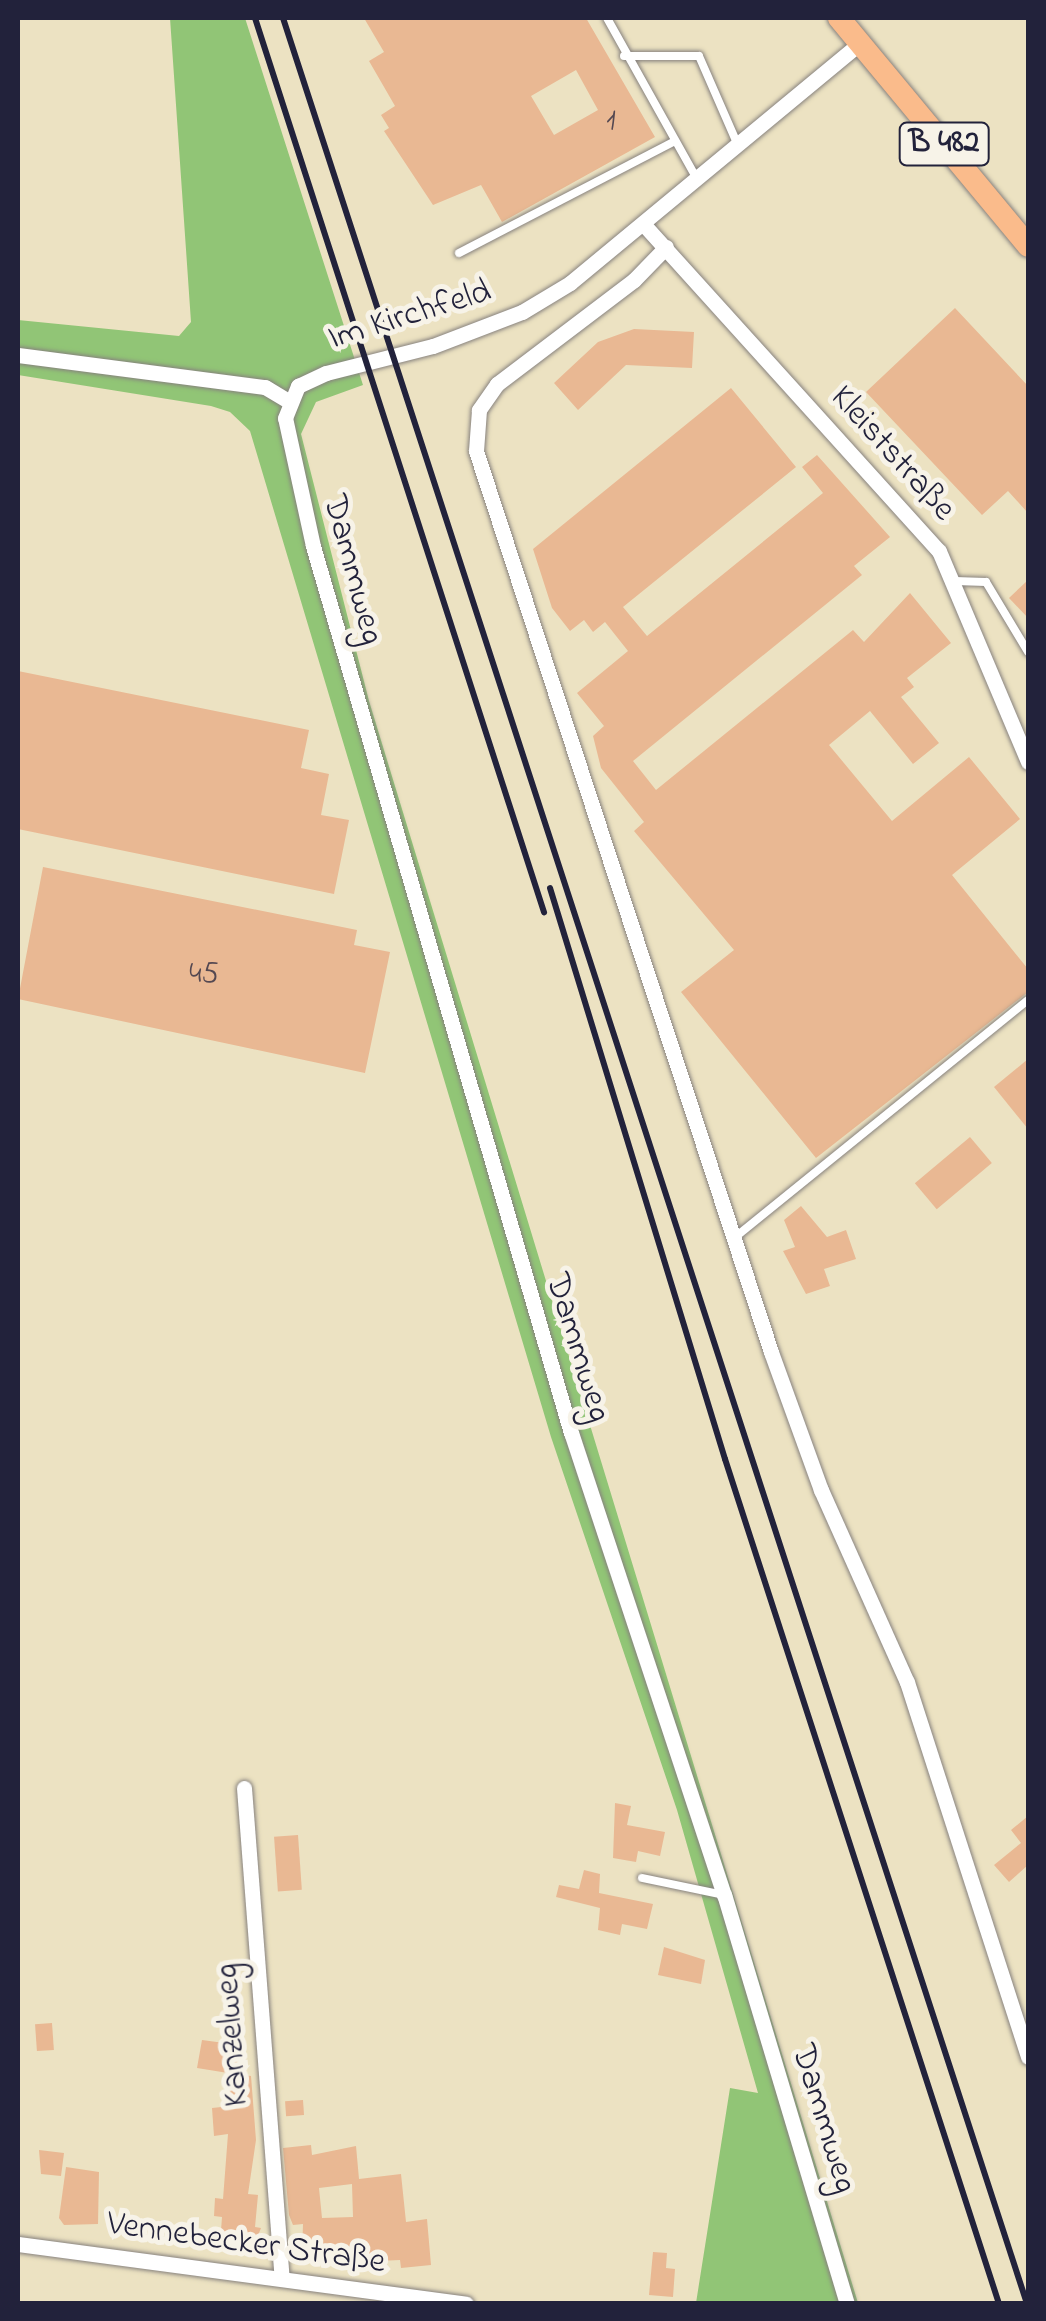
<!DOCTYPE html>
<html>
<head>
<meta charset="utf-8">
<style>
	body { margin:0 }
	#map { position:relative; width:1046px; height:2321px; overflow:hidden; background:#ece2c2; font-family:"Indie Flower",sans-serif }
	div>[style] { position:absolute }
	.green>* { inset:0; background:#91c576 }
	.building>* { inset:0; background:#e9b893; transform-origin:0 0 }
	.roads { filter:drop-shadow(0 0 2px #87827e) drop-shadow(0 0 2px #87827e) }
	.service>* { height:8px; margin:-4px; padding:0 4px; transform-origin:4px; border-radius:4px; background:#fff }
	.minor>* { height:15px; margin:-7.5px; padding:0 7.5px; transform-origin:7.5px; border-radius:7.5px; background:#fff }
	.primary>* { height:22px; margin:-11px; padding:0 11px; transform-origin:11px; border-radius:11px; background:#fabb8b }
	.rail>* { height:6px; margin:-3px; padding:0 3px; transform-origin:3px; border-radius:3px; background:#22223b }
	span { translate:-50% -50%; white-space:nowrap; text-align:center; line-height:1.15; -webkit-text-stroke:10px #f7f3e8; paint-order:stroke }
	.number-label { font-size:30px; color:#544851 }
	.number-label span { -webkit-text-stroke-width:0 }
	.shield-label span { padding:2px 8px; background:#f7f3e8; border:2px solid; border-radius:8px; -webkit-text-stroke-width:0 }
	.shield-label { font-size:32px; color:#22223b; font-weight:700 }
	.street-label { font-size:35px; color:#22223b }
	.frame { position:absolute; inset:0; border:20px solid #22223b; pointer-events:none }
</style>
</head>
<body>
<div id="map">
	<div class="green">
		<div style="clip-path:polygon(170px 18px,245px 18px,363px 385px,316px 402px,301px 434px,369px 701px,858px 2303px,696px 2303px,730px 2088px,758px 2093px,677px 1810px,551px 1437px,250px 431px,230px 412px,211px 406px,18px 375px,18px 320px,179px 336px,191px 322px)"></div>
	</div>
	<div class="building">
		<div style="clip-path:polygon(evenodd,364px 18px,586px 18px,655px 137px,502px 222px,481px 185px,433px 205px,384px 131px,389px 128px,381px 115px,395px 106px,369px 61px,384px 52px,364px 18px,576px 70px,598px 110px,554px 135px,531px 96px,576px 70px)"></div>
		<div style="clip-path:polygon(955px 308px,1028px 386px,1028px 513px,1008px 491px,982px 515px,866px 392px)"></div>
		<div style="clip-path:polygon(634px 329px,694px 332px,692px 368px,626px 365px,578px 410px,554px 383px,598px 342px)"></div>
		<div style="clip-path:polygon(731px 388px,796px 467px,623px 607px,647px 636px,823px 493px,802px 467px,817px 455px,890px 537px,854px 566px,862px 575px,633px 761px,656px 790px,853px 630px,864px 642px,910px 593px,951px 643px,907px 678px,914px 687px,901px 697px,939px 743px,913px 764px,870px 711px,829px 745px,892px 821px,969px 757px,1020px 819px,952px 875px,1028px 969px,1028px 992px,816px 1158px,681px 992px,734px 950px,634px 831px,644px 822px,601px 768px,593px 736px,604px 726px,577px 693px,628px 651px,605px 622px,593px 632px,584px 620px,570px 631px,552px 608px,533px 549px)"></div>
		<div style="clip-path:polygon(1028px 580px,1028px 618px,1009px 598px)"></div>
		<div style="clip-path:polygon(18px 671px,309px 730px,301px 768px,329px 774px,321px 815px,349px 820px,334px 894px,18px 829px)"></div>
		<div style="clip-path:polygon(43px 867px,357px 930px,354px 945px,390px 952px,365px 1073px,18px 999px)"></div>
		<div style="clip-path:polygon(1028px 1059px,1028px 1129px,994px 1087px)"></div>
		<div style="left:970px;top:1137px;width:34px;height:72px;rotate:50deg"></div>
		<div style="clip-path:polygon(801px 1206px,827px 1237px,846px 1230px,856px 1259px,824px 1269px,830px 1286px,806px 1294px,783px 1251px,795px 1247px,784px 1220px)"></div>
		<div style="clip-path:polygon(615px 1803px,631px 1806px,627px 1825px,665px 1832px,660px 1856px,638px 1851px,636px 1862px,613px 1858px)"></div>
		<div style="clip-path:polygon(1028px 1816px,1028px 1865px,1009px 1882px,994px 1865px,1021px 1843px,1011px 1830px)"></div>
		<div style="left:298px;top:1835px;width:55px;height:24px;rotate:86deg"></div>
		<div style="clip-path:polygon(584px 1870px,600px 1874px,599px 1893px,653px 1904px,647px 1929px,622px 1924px,620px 1935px,598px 1930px,600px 1908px,556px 1897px,559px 1885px,579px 1889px)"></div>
		<div style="clip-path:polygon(664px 1947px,705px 1960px,701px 1984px,658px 1975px)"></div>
		<div style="left:52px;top:2023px;width:27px;height:17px;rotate:86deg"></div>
		<div style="clip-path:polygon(202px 2040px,239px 2045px,236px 2074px,251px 2076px,256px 2140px,248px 2194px,258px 2195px,255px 2227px,261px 2228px,251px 2253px,220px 2244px,222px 2217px,214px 2216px,215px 2198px,223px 2199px,228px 2134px,214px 2136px,212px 2108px,231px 2106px,228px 2073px,197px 2068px)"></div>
		<div style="left:303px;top:2100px;width:15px;height:18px;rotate:86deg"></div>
		<div style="clip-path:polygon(evenodd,311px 2145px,312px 2155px,356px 2146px,359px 2179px,401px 2174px,406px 2222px,427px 2219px,431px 2265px,401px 2268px,400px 2260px,356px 2262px,355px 2254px,302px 2253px,303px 2224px,293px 2225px,289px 2215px,283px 2148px,311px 2145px,352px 2184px,353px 2217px,322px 2218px,319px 2188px,352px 2184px)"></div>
		<div style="clip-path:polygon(39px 2150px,64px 2153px,61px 2176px,41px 2174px)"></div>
		<div style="clip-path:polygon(66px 2167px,99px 2172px,98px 2224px,64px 2225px,59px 2218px)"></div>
		<div style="clip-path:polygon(653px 2252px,667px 2253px,666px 2268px,675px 2269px,673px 2297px,649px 2295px)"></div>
	</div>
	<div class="roads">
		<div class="service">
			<div style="left:607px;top:18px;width:184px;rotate:60.8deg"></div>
			<div style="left:624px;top:56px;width:75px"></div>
			<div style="left:699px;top:56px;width:95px;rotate:66.4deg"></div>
			<div style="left:459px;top:253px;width:241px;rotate:-27.4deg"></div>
			<div style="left:955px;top:581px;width:31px;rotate:2deg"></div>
			<div style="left:986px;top:582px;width:82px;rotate:59deg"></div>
			<div style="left:734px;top:1238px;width:378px;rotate:-39deg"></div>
			<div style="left:642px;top:1878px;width:84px;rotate:11.7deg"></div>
		</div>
		<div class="minor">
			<div style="left:646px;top:227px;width:437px;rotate:47.9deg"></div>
			<div style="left:939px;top:551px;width:229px;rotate:67.1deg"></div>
			<div style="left:666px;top:247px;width:46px;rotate:134.1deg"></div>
			<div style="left:634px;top:280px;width:172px;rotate:142.8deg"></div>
			<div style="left:497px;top:384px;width:32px;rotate:125deg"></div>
			<div style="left:479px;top:410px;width:41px;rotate:94.2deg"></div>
			<div style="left:476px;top:451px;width:948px;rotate:71.87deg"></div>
			<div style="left:771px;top:1352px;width:147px;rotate:70.1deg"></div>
			<div style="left:821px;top:1490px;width:210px;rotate:65.9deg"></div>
			<div style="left:907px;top:1682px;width:394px;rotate:72.1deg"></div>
			<div style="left:18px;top:355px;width:249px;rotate:7.4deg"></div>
			<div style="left:265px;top:387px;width:26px;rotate:31deg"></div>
			<div style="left:244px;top:1788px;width:491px;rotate:85.6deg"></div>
			<div style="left:18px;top:2244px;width:452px;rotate:7.6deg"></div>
			<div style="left:847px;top:2304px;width:427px;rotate:-106.7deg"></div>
			<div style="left:724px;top:1895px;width:487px;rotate:-108.3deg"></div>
			<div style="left:571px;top:1433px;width:924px;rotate:-106.22deg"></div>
			<div style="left:313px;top:546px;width:131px;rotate:-102.3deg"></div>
			<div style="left:285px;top:418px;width:35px;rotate:-68deg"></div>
			<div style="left:298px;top:386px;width:31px;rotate:-25deg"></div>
			<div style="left:326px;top:373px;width:110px;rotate:-14.2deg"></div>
			<div style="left:433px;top:346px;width:95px;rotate:-20.9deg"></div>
			<div style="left:522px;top:312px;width:56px;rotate:-31.1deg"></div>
			<div style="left:570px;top:283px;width:376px;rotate:-39.6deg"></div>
		</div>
		<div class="primary">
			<div style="left:839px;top:18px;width:296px;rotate:50.3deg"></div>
		</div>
	</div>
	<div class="rail">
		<div style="left:255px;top:18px;width:940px;rotate:72.09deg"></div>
		<div style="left:283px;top:18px;width:2404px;rotate:71.97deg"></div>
		<div style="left:550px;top:888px;width:597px;rotate:72.96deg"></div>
		<div style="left:725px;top:1459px;width:888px;rotate:72.03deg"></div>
	</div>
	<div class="number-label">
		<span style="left:611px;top:122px">1</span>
		<span style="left:204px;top:975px">45</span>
	</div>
	<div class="shield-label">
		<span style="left:944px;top:144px">B 482</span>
	</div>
	<div class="street-label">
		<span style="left:410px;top:316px;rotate:-17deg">Im Kirchfeld</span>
		<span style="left:892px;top:454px;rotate:48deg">Kleiststraße</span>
		<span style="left:352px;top:570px;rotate:75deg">Dammweg</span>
		<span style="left:577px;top:1348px;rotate:73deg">Dammweg</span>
		<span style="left:233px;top:2035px;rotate:-94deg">Kanzelweg</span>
		<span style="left:823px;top:2119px;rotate:73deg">Dammweg</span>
		<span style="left:246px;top:2244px;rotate:8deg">Vennebecker Straße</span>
	</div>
	<div class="frame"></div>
</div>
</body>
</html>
